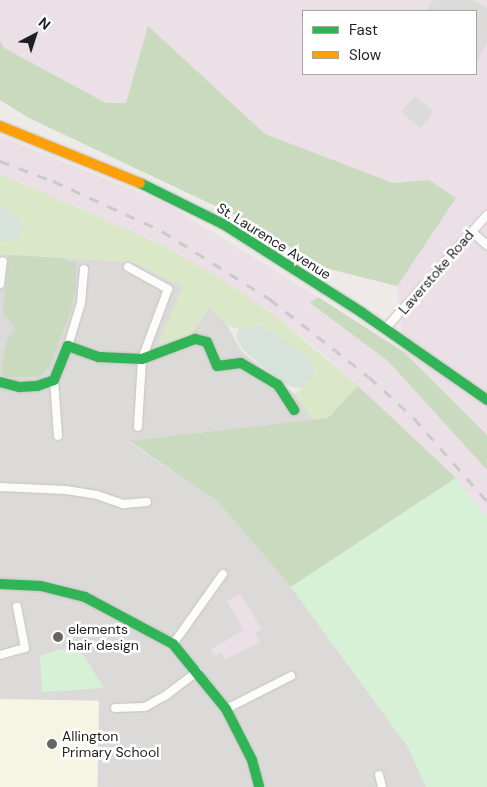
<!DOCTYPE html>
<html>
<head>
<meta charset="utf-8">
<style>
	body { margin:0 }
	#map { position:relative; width:487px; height:787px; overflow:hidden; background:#edeae7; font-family:"DM Sans",sans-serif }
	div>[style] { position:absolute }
	.residential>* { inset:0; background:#dcdad8 }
	.industrial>* { inset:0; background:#eae0e6 }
	.education>* { inset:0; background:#f6f4e3; transform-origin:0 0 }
	.grass>* { inset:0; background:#dae8c7 }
	.forest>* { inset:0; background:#c9dabe }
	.wetland>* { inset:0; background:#d6e2da }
	.park>* { inset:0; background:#d6f1d5 }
	.parking>* { inset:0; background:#dddbda; transform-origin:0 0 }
	.roads { filter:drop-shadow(0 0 1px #c5c4c3) drop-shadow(0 0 1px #c5c4c3) }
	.street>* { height:8px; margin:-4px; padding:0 4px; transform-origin:4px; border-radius:4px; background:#fcfcfb }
	.fast>* { height:10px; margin:-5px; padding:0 5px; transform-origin:5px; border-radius:5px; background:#30b455 }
	.slow>* { height:10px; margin:-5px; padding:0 5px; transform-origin:5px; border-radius:5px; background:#ff9f0a }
	.rail>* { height:2.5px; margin-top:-1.25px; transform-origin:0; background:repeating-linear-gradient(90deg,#cacac9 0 10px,transparent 0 20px) }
	.dots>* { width:14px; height:14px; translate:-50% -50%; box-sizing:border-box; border:2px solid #fff; border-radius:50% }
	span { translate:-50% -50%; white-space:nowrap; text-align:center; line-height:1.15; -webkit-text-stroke:5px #fff; paint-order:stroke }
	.street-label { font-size:14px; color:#1e1e1e }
	.poi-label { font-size:14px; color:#1e1e1e }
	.left { translate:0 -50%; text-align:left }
	.legend { position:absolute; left:302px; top:10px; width:175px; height:65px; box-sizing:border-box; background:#fff; border:1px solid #a5a5a5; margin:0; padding:6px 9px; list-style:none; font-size:15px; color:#1e1e1e }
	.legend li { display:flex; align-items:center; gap:10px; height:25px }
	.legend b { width:25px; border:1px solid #a5a5a5 }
	.north { position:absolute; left:10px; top:10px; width:50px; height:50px; -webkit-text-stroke:4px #fff; paint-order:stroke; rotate:40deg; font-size:14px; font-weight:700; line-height:20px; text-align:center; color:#1e1e1e }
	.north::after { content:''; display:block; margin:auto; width:18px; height:22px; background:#1e1e1e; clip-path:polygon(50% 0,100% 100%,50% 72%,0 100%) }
</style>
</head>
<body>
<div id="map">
	<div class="residential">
		<div style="clip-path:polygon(0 254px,133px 262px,183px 287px,210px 307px,227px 325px,242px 352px,295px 394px,313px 420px,129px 442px,218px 502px,291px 587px,408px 747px,426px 787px,0 787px)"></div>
	</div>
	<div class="industrial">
		<div style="clip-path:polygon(evenodd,0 0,487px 0,487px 435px,404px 352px,397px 286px,106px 103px,3px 48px,0 41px,0 0,303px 11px,476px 11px,476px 74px,303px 74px,303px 11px)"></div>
		<div style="clip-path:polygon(0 136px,165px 203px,318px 297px,310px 304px,388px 361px,481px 461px,487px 470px,487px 518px,453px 476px,320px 351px,278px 318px,213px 274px,158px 243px,0 174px)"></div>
		<div style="clip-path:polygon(240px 594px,261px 628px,255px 633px,260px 642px,225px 660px,221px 652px,215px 655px,211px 649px,244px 630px,227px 601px)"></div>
	</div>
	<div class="education">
		<div style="left:0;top:699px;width:99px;height:88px;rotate:1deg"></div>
	</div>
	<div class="grass">
		<div style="clip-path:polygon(0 174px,158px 243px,213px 274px,278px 318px,358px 386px,328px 418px,313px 420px,295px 394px,303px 386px,268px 330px,259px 325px,239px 329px,227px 325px,210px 307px,191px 335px,157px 346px,183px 287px,133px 262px,0 254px)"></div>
	</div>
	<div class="forest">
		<div style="clip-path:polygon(148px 26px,265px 134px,393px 183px,429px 180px,456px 198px,397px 286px,326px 268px,241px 218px,29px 118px,0 100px,0 41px,4px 48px,106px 103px,126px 103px)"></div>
		<div style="clip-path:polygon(9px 255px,61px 258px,76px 263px,76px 287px,71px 310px,49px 368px,39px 377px,4px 377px,1px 371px,6px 342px,16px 328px,3px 314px)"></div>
		<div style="clip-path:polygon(318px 297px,404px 352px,487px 435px,487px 470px,388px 361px,310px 303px)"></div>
		<div style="clip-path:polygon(358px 386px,456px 478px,291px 587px,218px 502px,129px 441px,328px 418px)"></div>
	</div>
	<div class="wetland">
		<div style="clip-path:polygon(0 206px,17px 215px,23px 225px,22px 234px,17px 240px,0 241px)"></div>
		<div style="clip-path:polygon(259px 325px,283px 338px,312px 361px,314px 373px,303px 387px,295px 388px,281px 383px,242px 349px,236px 337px,239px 329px)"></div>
	</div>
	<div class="park">
		<div style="clip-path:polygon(456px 478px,487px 518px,487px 787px,426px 787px,408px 747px,291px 587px)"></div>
		<div style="clip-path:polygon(61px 649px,77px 650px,84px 656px,104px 688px,42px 692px,40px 656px)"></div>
	</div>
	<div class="parking">
		<div style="clip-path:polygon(433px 0,473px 0,487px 8px,487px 43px,476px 63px,476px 11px,426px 11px)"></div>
		<div style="left:415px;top:96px;width:25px;height:21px;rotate:40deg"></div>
	</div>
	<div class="roads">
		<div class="street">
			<div style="left:472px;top:232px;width:20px;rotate:41deg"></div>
			<div style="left:128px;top:267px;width:46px;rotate:28.8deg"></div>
			<div style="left:168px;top:289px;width:75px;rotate:110.4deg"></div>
			<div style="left:142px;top:359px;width:68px;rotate:93.4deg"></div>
			<div style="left:0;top:284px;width:23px;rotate:-83deg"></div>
			<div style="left:385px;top:329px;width:153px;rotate:-48.2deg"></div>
			<div style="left:68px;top:346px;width:45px;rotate:-73.2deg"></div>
			<div style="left:81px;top:303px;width:34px;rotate:-85deg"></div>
			<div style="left:54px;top:380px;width:56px;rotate:85.9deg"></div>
			<div style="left:0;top:487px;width:66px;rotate:2.6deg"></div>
			<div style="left:66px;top:490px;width:31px;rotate:9deg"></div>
			<div style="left:97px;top:495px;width:28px;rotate:19deg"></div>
			<div style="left:123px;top:504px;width:24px;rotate:-5deg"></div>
			<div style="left:173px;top:644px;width:86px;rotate:-54.5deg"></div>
			<div style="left:0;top:655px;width:26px;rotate:-16deg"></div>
			<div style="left:25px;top:648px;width:42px;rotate:-101deg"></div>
			<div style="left:115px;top:708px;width:30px;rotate:-2deg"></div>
			<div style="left:145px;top:707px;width:23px;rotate:-29deg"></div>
			<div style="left:165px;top:696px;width:41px;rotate:-37.1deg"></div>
			<div style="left:226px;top:709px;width:73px;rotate:-26.9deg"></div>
			<div style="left:379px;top:775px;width:12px;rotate:76deg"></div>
		</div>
		<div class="fast">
			<div style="left:140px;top:183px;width:93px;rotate:26.3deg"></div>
			<div style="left:223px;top:224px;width:164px;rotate:32.5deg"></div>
			<div style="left:361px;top:312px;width:154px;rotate:34.9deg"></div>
			<div style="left:0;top:382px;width:20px;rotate:15deg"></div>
			<div style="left:19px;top:387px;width:18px;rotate:-3deg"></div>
			<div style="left:37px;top:386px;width:18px;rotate:-19deg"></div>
			<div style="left:54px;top:380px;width:37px;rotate:-68deg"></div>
			<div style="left:68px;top:346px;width:33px;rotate:20deg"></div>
			<div style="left:99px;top:357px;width:43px;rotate:2.7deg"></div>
			<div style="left:142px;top:359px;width:57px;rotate:-20.7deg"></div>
			<div style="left:195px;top:339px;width:12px;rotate:14deg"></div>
			<div style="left:207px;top:342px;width:26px;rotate:67deg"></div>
			<div style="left:217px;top:366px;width:24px;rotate:-7deg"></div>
			<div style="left:241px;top:363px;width:43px;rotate:30.7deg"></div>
			<div style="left:278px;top:385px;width:30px;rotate:57deg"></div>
			<div style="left:0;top:584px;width:41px;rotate:2.8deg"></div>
			<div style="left:41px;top:586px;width:45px;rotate:14deg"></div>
			<div style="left:85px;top:597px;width:100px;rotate:28.1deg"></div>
			<div style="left:173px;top:644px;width:84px;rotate:50.8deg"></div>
			<div style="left:226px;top:709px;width:57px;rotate:63deg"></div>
			<div style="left:252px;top:760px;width:28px;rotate:75deg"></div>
		</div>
		<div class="slow">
			<div style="left:0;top:126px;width:151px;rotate:22.2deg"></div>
		</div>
	</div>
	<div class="rail">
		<div style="left:0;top:161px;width:57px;rotate:20.7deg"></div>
		<div style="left:53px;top:181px;width:120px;rotate:24.6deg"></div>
		<div style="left:162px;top:231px;width:128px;rotate:32.2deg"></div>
		<div style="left:270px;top:299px;width:126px;rotate:38.2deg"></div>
		<div style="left:369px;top:377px;width:61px;rotate:42.3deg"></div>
		<div style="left:414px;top:418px;width:111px;rotate:48.7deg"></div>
	</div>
	<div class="dots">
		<div style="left:58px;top:637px;background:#666564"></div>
		<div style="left:52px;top:744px;background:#666564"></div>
	</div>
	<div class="street-label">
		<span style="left:274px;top:241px;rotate:32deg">St. Laurence Avenue</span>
		<span style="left:436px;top:272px;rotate:-49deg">Laverstoke Road</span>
	</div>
	<div class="poi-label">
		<span class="left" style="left:68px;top:637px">elements<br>hair design</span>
		<span class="left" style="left:62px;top:744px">Allington<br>Primary School</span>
	</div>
	<ul class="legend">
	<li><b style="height:6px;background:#30b455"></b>Fast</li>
	<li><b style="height:6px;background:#ff9f0a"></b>Slow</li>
	</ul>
	<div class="north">N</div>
</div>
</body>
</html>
